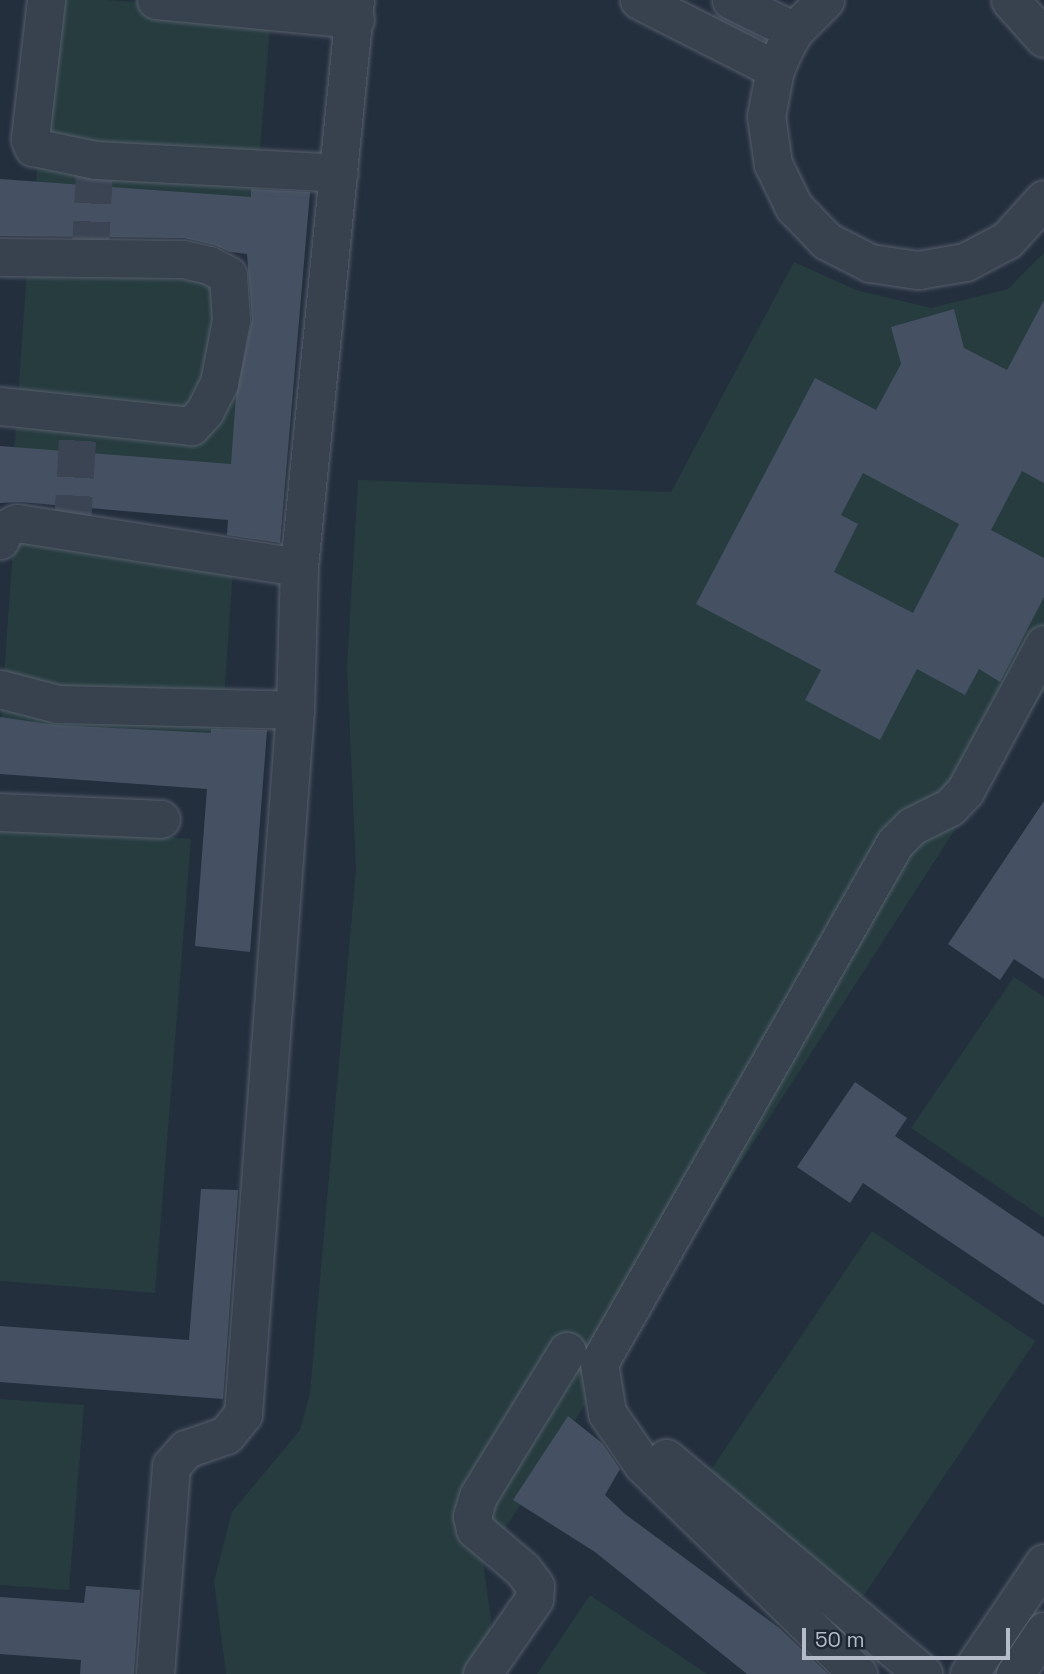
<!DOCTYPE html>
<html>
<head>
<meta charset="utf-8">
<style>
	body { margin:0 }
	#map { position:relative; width:1044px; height:1674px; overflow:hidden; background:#242f3e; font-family:"Space Grotesk",sans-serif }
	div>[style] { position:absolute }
	.green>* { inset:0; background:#263c3f; transform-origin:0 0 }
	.building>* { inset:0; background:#455162 }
	.minor-tunnel>* { height:37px; margin-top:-18.5px; transform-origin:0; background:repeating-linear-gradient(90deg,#3a4453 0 37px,transparent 0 55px) }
	.roads { filter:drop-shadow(0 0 2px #565f6c) drop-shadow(0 0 2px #565f6c) }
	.minor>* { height:37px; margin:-18.5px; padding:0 18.5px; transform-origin:18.5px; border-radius:18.5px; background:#38414e }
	span { translate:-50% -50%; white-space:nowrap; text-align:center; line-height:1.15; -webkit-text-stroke:7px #1d2633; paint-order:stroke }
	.scale { position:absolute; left:802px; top:1628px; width:208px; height:32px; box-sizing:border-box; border:4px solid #b4bcc9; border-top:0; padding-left:9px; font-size:21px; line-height:24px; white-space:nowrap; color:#b4bcc9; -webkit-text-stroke:5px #1d2633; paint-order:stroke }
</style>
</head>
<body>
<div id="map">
	<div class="green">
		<div style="clip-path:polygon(50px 0,107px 0,271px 12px,256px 200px,36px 184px)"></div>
		<div style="clip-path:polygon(1044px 253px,1044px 691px,483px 1563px,491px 1619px,488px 1660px,479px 1674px,226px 1674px,214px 1581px,232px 1512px,300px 1430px,310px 1393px,356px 869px,347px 666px,358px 480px,671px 492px,794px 262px,856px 290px,931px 308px,1008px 289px)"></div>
		<div style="left:27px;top:269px;width:221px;height:190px;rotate:4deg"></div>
		<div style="left:14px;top:533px;width:221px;height:189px;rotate:4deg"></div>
		<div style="clip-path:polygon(0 824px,191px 839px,155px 1293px,0 1281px)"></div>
		<div style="clip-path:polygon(1014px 977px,1044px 997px,1044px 1218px,911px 1128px)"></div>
		<div style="left:872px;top:1231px;width:197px;height:352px;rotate:34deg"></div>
		<div style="clip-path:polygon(0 1399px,84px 1405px,69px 1590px,0 1585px)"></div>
		<div style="clip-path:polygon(590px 1595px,707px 1674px,537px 1674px)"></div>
	</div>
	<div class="building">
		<div style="clip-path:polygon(0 179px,251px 197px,251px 189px,310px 192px,280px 543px,227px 535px,228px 520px,20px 502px,0 503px,0 446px,231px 464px,236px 395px,252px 319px,247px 254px,230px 252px,214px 245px,184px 238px,0 236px)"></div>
		<div style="clip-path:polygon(evenodd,1044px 300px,1044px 483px,1022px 471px,991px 530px,1044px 558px,1044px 597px,1000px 682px,979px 669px,965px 695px,917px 669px,880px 740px,805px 700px,821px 670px,696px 604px,815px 378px,876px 410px,901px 364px,891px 327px,954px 309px,964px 348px,1007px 370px,1044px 300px,863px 473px,959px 524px,913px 613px,834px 572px,858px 524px,841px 515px,863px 473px)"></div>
		<div style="clip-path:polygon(0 717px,56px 725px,211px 733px,211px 729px,267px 730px,250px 952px,195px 946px,207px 789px,0 774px)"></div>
		<div style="clip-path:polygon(1044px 801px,1044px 979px,1014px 959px,1000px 980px,948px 944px)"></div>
		<div style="clip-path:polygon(855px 1082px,907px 1118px,895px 1136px,1044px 1237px,1044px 1305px,863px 1183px,850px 1203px,797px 1167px)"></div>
		<div style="clip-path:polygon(201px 1189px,238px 1190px,223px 1399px,0 1382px,0 1326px,189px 1340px)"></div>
		<div style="clip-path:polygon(568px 1416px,602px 1443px,620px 1469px,605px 1495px,625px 1514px,778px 1627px,828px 1674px,747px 1674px,595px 1552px,513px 1500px)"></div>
		<div style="clip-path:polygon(86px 1586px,140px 1590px,134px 1674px,80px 1674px,81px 1660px,0 1654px,0 1597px,84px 1603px)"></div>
	</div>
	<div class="minor-tunnel">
		<div style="left:90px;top:258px;width:98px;rotate:-87.1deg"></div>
		<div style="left:72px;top:532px;width:117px;rotate:-86.6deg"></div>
	</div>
	<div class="roads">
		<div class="minor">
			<div style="left:46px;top:0;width:140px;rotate:96.6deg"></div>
			<div style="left:30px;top:139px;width:9px;rotate:69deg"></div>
			<div style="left:33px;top:147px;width:63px;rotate:11.8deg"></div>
			<div style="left:95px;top:160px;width:244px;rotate:3deg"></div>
			<div style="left:156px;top:0;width:200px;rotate:5.5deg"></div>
			<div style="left:639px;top:0;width:153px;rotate:26.9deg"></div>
			<div style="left:731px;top:0;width:70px;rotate:26.2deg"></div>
			<div style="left:825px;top:0;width:44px;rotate:135deg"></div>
			<div style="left:794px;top:31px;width:21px;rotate:119deg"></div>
			<div style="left:784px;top:49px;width:22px;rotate:114deg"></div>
			<div style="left:775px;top:69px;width:48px;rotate:100.8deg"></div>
			<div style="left:766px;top:116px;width:49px;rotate:81.7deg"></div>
			<div style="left:773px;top:164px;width:48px;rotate:64deg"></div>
			<div style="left:794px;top:207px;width:47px;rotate:45.9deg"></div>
			<div style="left:827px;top:241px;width:48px;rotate:27.1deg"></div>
			<div style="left:870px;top:263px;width:49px;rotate:8.3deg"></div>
			<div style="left:918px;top:270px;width:48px;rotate:-9.7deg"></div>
			<div style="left:965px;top:262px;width:47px;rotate:-27.6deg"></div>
			<div style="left:1007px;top:240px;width:55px;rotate:-47.9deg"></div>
			<div style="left:1010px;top:0;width:51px;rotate:48.2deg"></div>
			<div style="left:0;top:257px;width:183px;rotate:0.6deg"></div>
			<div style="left:183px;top:259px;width:27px;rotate:13deg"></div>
			<div style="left:209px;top:265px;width:21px;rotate:28deg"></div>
			<div style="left:228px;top:275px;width:45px;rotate:86.2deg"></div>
			<div style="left:231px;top:320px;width:64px;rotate:100.8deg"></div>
			<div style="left:219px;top:383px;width:31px;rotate:117deg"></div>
			<div style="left:205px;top:411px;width:21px;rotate:133deg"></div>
			<div style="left:191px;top:426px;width:192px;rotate:-174deg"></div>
			<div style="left:0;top:540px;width:12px;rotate:-66deg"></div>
			<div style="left:5px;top:529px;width:13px;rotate:-27deg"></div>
			<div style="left:17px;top:523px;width:285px;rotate:8.9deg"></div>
			<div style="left:0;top:689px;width:59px;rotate:14.7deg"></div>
			<div style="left:57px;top:704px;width:238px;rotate:1.4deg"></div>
			<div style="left:0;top:812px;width:161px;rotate:2.5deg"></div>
			<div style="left:666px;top:1458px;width:336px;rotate:40deg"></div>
			<div style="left:155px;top:1674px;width:209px;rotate:-85.6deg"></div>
			<div style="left:171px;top:1466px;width:23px;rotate:-49deg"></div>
			<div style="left:186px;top:1449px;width:42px;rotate:-19.3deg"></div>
			<div style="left:226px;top:1435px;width:27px;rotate:-51deg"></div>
			<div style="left:243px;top:1414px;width:706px;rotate:-85.78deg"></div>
			<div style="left:295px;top:710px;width:143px;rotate:-88.4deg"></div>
			<div style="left:299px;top:567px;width:570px;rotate:-84.36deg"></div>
			<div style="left:482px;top:1674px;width:91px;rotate:-55.3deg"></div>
			<div style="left:534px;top:1599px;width:13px;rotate:-86deg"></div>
			<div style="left:535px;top:1586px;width:21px;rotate:-127deg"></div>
			<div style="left:522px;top:1569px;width:62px;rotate:-139.6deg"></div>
			<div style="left:475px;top:1529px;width:13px;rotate:-103deg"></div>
			<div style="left:472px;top:1516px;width:21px;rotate:-73deg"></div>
			<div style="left:478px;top:1496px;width:170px;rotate:-58.5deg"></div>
			<div style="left:858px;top:1674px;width:300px;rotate:-135.8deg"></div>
			<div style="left:643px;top:1465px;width:63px;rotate:-124.7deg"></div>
			<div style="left:607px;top:1413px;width:51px;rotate:-99.1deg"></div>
			<div style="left:599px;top:1363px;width:598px;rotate:-60.35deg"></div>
			<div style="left:895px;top:843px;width:24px;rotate:-45deg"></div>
			<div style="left:912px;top:826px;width:42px;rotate:-26.6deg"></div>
			<div style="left:950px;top:807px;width:22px;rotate:-47deg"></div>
			<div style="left:965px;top:791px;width:167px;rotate:-61.7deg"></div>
			<div style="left:969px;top:1674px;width:134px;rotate:-56deg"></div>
			<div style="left:1015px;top:1674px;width:52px;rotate:-56deg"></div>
		</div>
	</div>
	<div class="scale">50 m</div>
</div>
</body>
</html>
